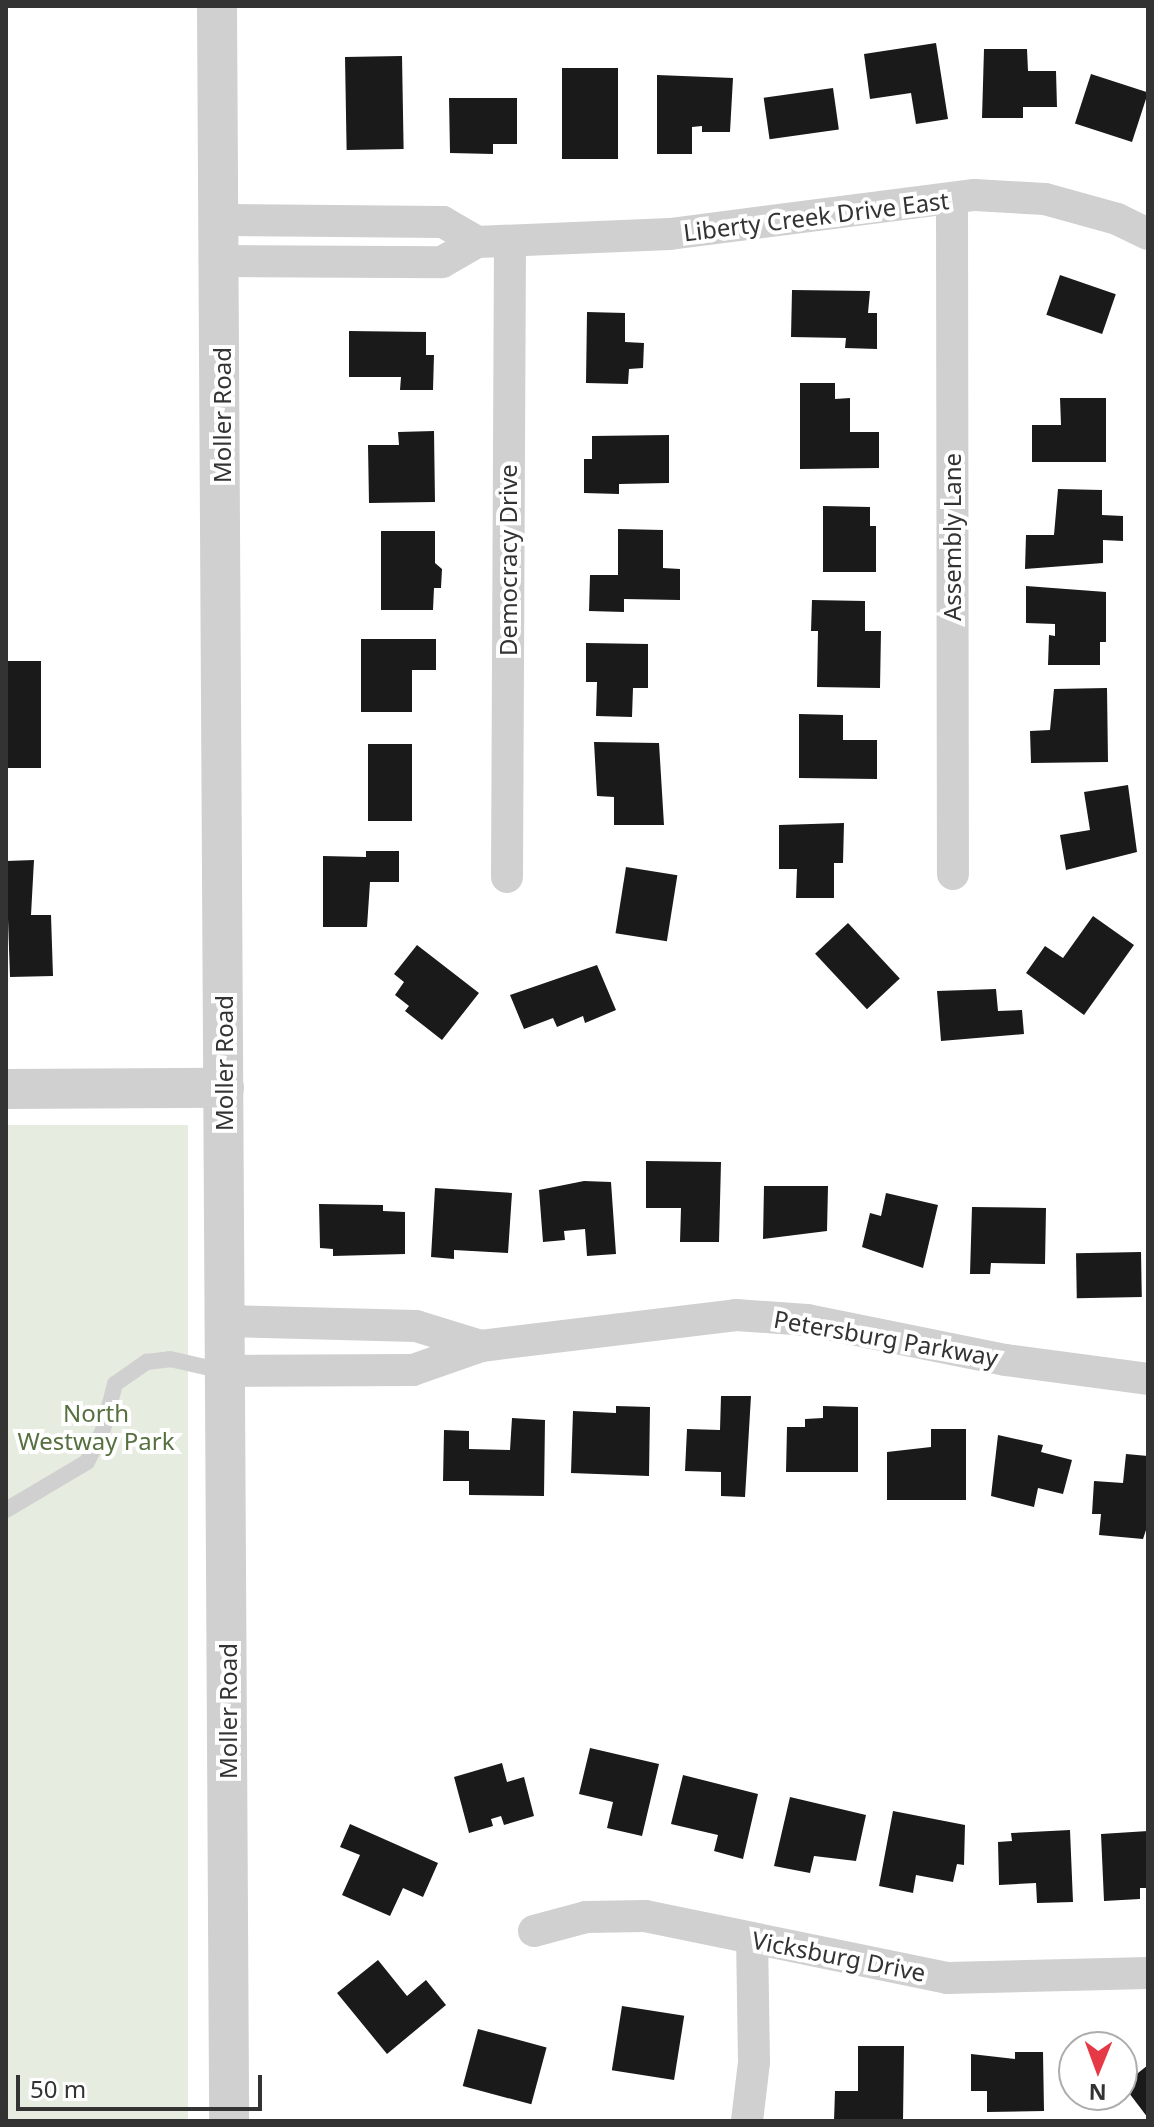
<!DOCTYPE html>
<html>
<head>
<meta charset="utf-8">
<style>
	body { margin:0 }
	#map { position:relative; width:1154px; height:2127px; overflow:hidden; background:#fff; font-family:"Noto Sans",sans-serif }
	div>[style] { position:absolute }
	.green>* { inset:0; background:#e6ecdf; transform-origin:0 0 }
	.building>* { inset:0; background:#1a1a1a; transform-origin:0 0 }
	.service>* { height:16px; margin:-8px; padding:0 8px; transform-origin:8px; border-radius:8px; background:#d0d0d0 }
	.minor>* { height:32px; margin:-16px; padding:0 16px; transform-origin:16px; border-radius:16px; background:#d0d0d0 }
	.tertiary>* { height:40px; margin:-20px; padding:0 20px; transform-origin:20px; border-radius:20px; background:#d0d0d0 }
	span { translate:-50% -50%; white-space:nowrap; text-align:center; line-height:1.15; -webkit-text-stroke:8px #fff; paint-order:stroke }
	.street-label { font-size:24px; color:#333 }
	.park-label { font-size:24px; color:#56703f }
	.frame { position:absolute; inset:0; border:8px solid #333; pointer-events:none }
	.north { position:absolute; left:1058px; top:2031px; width:80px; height:80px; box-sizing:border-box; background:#fff; border:2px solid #adadad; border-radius:50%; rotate:181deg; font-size:22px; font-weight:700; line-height:32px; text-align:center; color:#333 }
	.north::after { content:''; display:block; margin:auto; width:28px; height:36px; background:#e63946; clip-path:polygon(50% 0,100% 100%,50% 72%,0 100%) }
	.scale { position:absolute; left:16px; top:2075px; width:246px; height:36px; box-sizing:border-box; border:4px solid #333; border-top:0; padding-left:10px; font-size:24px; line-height:28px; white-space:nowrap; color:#333; -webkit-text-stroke:6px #fff; paint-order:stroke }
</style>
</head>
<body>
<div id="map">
	<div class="green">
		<div style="left:6px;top:1125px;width:182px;height:996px"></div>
	</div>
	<div class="building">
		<div style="clip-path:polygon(936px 43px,948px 119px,916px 124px,911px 93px,870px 99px,864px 54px)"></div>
		<div style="clip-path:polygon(984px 49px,1027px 49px,1028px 71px,1056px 71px,1057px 107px,1023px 107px,1023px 118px,982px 118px)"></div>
		<div style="left:402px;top:56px;width:93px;height:57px;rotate:89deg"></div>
		<div style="left:562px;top:68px;width:56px;height:91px"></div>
		<div style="left:1091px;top:74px;width:60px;height:52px;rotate:18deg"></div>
		<div style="clip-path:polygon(657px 75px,733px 78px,730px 132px,702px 132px,702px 126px,692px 127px,692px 154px,657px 154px)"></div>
		<div style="left:833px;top:88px;width:42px;height:70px;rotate:82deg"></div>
		<div style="clip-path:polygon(449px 98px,517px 98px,517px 144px,493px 144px,493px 154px,450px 153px)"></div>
		<div style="left:1060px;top:275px;width:59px;height:42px;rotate:19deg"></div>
		<div style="clip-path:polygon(792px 290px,870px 291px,868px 313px,877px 313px,877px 349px,845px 348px,846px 338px,791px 337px)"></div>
		<div style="clip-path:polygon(587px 312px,625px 313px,625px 342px,644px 343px,643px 368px,629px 369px,628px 384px,586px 383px)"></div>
		<div style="clip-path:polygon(349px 331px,426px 332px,426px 355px,434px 355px,433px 390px,400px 390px,401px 377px,349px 377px)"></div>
		<div style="clip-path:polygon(800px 383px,835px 383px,835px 399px,850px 398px,850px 432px,879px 432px,879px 468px,800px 469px)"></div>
		<div style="clip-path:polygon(1060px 398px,1106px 398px,1106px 462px,1032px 462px,1032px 425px,1061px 425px)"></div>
		<div style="clip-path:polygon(434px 431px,435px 502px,369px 503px,368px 445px,399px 445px,398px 432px)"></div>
		<div style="clip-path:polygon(669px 435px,669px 483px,619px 484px,619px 494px,584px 493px,584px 459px,592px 459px,592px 436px)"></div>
		<div style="clip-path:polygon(1058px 489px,1102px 490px,1102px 515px,1123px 516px,1123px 541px,1103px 540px,1103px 563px,1025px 569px,1026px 535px,1054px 535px)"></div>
		<div style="clip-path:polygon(823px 506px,870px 507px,870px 526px,876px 526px,876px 572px,823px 572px)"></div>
		<div style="clip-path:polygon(618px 529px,663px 530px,663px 568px,680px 569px,680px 600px,624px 599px,624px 612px,589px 611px,590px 575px,618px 575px)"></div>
		<div style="clip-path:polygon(381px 531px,435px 531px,435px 563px,442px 569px,441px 588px,434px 588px,433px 610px,381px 610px)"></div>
		<div style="clip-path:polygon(1026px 586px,1106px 592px,1106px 642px,1100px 642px,1100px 665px,1048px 665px,1049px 635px,1055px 636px,1055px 624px,1026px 623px)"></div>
		<div style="clip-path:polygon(812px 600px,865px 601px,865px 631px,881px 631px,880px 688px,817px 687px,818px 631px,811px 631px)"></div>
		<div style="clip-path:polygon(361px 639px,436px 639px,436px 670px,412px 670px,412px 712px,361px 712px)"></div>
		<div style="clip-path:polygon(586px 643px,648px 644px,648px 688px,633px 688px,632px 717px,596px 716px,597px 682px,586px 682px)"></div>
		<div style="left:6px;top:661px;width:35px;height:107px"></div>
		<div style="clip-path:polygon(1107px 688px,1108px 762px,1031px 763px,1030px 731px,1050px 730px,1054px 689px)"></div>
		<div style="clip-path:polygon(799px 714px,843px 715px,843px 740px,877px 740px,877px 779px,799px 778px)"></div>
		<div style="clip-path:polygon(594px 742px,659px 743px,664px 825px,614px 825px,614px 797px,597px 796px)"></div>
		<div style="left:412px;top:744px;width:77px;height:44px;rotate:90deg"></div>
		<div style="clip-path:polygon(1128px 785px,1137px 852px,1066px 870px,1060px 835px,1090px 830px,1084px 792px)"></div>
		<div style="clip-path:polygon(844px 823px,843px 863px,834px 863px,834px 898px,796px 898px,797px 869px,779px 869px,779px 825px)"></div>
		<div style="clip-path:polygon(366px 851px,399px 851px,399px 882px,370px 882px,367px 927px,323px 927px,323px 856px,366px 857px)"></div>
		<div style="clip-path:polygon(34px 860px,31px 915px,51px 915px,53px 976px,10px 977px,6px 861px)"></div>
		<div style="left:626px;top:867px;width:52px;height:67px;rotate:9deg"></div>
		<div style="clip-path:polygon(1093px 916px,1134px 945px,1084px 1015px,1026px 973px,1045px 946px,1063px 958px)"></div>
		<div style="left:848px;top:923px;width:76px;height:45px;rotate:47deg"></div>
		<div style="clip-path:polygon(417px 945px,479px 993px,442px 1040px,405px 1011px,409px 1006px,395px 995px,404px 982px,394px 974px)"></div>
		<div style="clip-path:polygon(597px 965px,616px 1010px,585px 1023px,583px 1016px,557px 1027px,553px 1018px,524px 1029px,510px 995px)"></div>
		<div style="clip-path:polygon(996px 989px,998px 1011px,1022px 1010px,1024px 1034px,941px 1041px,937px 991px)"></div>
		<div style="clip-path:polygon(646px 1161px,721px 1162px,719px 1242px,680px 1242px,681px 1208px,646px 1208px)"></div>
		<div style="clip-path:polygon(584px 1181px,611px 1182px,616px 1254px,587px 1256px,585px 1229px,564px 1231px,565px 1240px,543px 1242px,539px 1190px)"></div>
		<div style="clip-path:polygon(764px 1186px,828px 1186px,827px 1231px,763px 1239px)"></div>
		<div style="clip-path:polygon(435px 1188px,512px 1193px,508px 1253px,454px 1250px,454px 1259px,431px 1257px)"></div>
		<div style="clip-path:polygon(886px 1193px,938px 1205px,923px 1268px,862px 1247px,870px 1213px,881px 1216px)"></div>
		<div style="clip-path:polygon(319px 1204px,383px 1205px,383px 1211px,405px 1212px,405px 1254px,333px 1256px,333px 1249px,320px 1248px)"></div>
		<div style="clip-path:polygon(972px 1207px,1046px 1208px,1045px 1264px,991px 1263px,990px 1274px,970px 1274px)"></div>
		<div style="left:1141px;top:1252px;width:45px;height:65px;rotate:89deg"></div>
		<div style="clip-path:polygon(721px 1396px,751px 1396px,745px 1497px,721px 1496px,721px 1472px,685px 1471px,687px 1429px,720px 1430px)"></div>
		<div style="clip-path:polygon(616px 1406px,650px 1407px,649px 1476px,571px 1473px,573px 1411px,616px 1413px)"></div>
		<div style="clip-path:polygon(823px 1406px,858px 1407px,858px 1472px,786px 1472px,787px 1427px,805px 1427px,805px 1419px,823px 1418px)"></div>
		<div style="clip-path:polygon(512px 1418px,545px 1420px,544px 1496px,469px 1495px,469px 1481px,443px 1481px,444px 1430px,469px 1431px,469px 1449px,510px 1450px)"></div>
		<div style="clip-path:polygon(931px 1429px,966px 1429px,966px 1500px,887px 1500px,887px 1452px,931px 1447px)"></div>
		<div style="clip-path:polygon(998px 1435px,1043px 1445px,1041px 1452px,1072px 1460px,1063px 1494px,1038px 1488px,1034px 1507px,991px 1496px)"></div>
		<div style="clip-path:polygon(1126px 1454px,1148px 1456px,1148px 1524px,1143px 1539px,1099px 1535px,1101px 1514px,1092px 1514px,1094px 1481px,1123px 1483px)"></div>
		<div style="clip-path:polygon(590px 1748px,659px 1764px,642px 1836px,607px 1828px,613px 1802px,579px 1794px)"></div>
		<div style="clip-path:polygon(502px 1763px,507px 1782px,524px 1777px,534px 1816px,504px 1825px,501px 1816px,491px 1819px,493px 1826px,469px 1833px,454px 1777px)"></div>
		<div style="clip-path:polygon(683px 1775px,758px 1794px,743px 1859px,714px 1851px,718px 1835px,671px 1824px)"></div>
		<div style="clip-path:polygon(790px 1797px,866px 1815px,856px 1861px,814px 1856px,810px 1873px,774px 1866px)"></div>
		<div style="clip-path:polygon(893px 1811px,965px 1825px,964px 1865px,957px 1864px,953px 1882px,916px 1875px,913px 1893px,879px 1886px)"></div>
		<div style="clip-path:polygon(350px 1824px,438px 1863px,423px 1897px,403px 1888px,390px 1916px,342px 1895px,360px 1855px,340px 1847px)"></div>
		<div style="clip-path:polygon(1070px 1830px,1073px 1902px,1037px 1903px,1036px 1883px,999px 1885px,998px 1842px,1012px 1841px,1011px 1833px)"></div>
		<div style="clip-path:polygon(1148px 1831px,1148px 1888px,1140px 1888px,1140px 1899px,1104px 1901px,1101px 1834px)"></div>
		<div style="clip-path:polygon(378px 1960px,407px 1996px,426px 1980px,446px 2005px,387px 2054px,337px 1993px)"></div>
		<div style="left:622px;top:2006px;width:63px;height:65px;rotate:9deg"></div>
		<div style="left:478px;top:2029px;width:71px;height:59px;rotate:15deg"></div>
		<div style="clip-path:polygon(858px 2046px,904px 2046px,903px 2121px,834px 2121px,835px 2091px,858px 2091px)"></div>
		<div style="clip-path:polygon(1015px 2052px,1043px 2052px,1044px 2111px,987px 2112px,987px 2091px,971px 2091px,971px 2054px,1015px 2059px)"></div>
		<div style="clip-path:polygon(1148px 2065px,1148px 2118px,1123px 2085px)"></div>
	</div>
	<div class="service">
		<div style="left:6px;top:1510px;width:94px;rotate:-30.7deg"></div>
		<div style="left:87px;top:1462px;width:33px;rotate:-63deg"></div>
		<div style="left:102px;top:1433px;width:51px;rotate:-75.1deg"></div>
		<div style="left:115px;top:1384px;width:39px;rotate:-35deg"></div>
		<div style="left:147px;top:1362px;width:23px;rotate:-7deg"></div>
		<div style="left:170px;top:1359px;width:54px;rotate:12.8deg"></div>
	</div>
	<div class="minor">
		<div style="left:952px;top:199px;width:675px;rotate:89.92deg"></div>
		<div style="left:221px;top:220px;width:222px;rotate:0.5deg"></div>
		<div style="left:443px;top:222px;width:39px;rotate:30deg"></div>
		<div style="left:222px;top:261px;width:220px;rotate:0.3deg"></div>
		<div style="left:442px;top:262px;width:40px;rotate:-29.7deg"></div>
		<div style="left:477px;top:242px;width:193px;rotate:-2.4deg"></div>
		<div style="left:670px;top:234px;width:307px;rotate:-7.3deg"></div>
		<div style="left:975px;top:195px;width:70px;rotate:3.3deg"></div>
		<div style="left:1045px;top:199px;width:75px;rotate:15.5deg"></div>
		<div style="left:1117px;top:219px;width:34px;rotate:26deg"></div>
		<div style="left:507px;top:877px;width:634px;rotate:-89.73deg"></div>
		<div style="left:226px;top:1321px;width:190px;rotate:1.5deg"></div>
		<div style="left:416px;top:1326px;width:68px;rotate:17.1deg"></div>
		<div style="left:226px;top:1371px;width:187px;rotate:-0.3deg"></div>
		<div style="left:413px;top:1370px;width:72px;rotate:-19.4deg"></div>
		<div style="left:481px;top:1346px;width:257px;rotate:-6.9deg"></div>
		<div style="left:736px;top:1315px;width:71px;rotate:4deg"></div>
		<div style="left:807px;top:1320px;width:203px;rotate:11.4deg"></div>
		<div style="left:1006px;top:1360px;width:143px;rotate:7.6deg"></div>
		<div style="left:534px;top:1931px;width:54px;rotate:-15.1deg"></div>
		<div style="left:586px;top:1917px;width:59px;rotate:-1deg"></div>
		<div style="left:645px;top:1916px;width:308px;rotate:11.6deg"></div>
		<div style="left:947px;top:1978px;width:201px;rotate:-1.4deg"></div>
		<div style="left:747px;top:2121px;width:59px;rotate:-83.2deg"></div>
		<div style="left:754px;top:2062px;width:123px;rotate:-90.9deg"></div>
	</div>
	<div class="tertiary">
		<div style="left:217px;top:6px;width:2115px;rotate:89.67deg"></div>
		<div style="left:6px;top:1089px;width:218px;rotate:-0.3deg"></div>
	</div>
	<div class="street-label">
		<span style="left:816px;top:216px;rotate:-7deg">Liberty Creek Drive East</span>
		<span style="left:222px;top:415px;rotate:-90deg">Moller Road</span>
		<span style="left:952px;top:537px;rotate:-90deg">Assembly Lane</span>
		<span style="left:508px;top:560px;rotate:-90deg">Democracy Drive</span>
		<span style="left:224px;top:1063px;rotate:-90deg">Moller Road</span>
		<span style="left:886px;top:1338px;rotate:10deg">Petersburg Parkway</span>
		<span style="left:228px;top:1711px;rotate:-90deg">Moller Road</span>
		<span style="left:839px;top:1956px;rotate:11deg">Vicksburg Drive</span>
	</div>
	<div class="park-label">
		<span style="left:96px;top:1427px">North<br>Westway Park</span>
	</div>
	<div class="frame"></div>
	<div class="north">N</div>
	<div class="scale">50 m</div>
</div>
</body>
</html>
